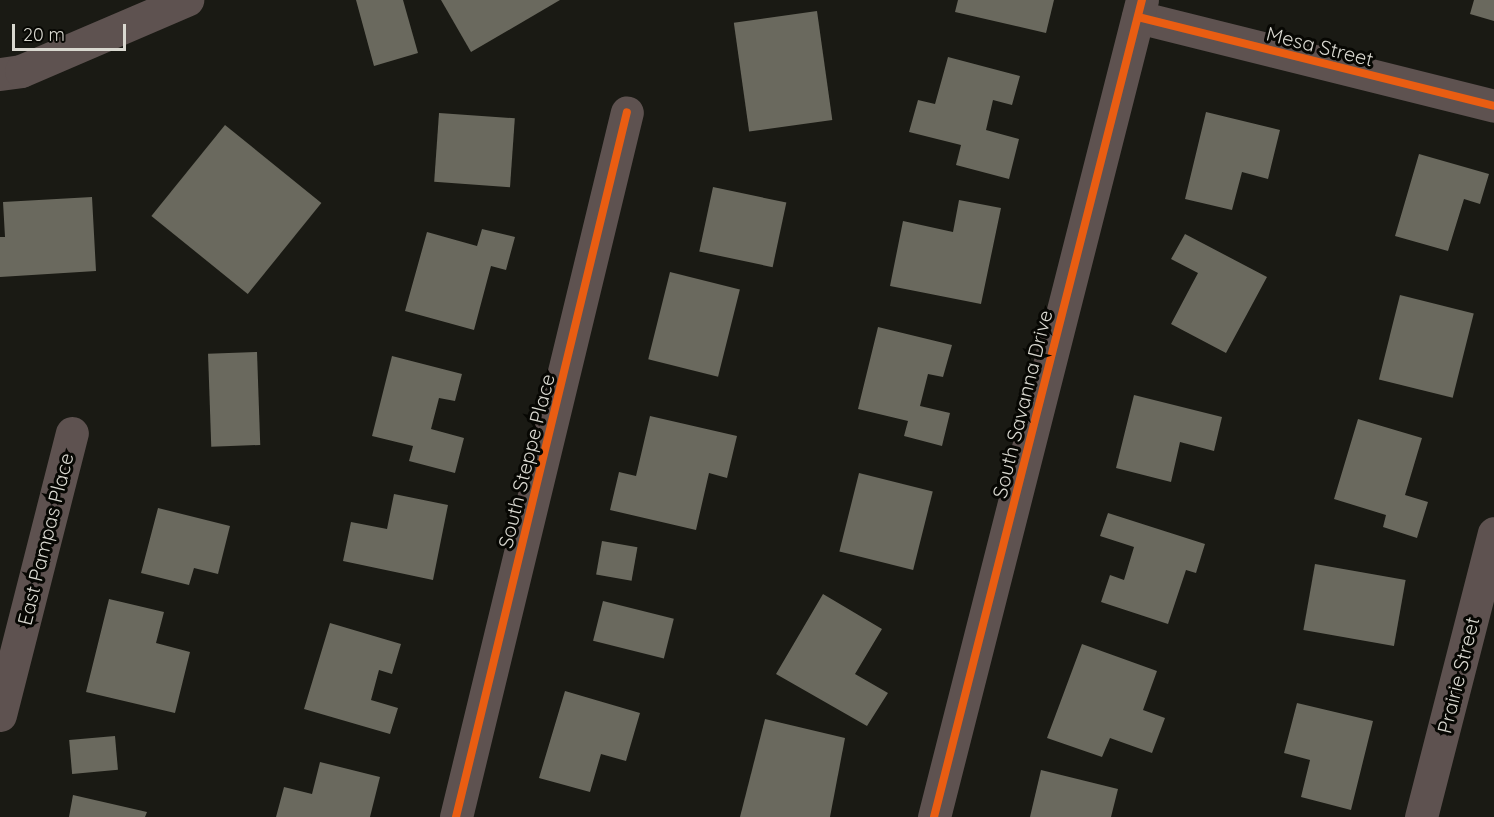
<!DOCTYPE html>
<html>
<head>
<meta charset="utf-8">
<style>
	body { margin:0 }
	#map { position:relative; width:1494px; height:817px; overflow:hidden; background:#1a1a14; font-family:Quicksand,sans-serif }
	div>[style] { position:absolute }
	.building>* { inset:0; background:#6a695e; transform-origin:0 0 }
	.street>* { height:33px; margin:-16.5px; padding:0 16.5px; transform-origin:16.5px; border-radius:16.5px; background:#5e5250 }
	.cycleway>* { height:8px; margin:-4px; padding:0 4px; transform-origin:4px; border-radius:4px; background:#e95d12 }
	span { translate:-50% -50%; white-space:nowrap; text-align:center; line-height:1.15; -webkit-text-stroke:6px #070703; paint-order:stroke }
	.street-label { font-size:20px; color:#d9d8d0 }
	.scale { position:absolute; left:12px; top:24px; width:114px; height:27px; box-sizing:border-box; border:3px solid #d9d8d0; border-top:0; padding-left:8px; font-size:18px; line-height:21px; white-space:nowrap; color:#d9d8d0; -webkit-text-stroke:4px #070703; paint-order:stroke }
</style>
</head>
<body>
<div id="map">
	<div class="building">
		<div style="clip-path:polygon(356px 0,403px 0,418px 53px,374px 66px)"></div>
		<div style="clip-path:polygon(441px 0,560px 0,471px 52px)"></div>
		<div style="clip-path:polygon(958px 0,1054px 0,1046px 33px,955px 12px)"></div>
		<div style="clip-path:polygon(1474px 0,1494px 0,1494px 21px,1470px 14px)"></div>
		<div style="left:817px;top:11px;width:110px;height:84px;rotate:82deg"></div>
		<div style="clip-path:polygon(948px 57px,1020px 76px,1012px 105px,993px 100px,986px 130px,1019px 139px,1009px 179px,956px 165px,961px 145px,909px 132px,918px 100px,935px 104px)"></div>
		<div style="clip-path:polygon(1206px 112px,1280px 130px,1268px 179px,1242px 172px,1232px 210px,1185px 199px)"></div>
		<div style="left:439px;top:113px;width:76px;height:69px;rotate:4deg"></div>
		<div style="left:225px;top:125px;width:124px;height:117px;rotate:39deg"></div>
		<div style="clip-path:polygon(1419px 154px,1489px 174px,1480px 204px,1464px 199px,1448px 251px,1395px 236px)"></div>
		<div style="left:713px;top:187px;width:75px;height:66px;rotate:12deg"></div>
		<div style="clip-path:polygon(92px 197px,96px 271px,0 277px,0 237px,5px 237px,3px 202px)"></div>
		<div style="clip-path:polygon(959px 200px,1001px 208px,981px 304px,890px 286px,903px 221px,953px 232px)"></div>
		<div style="clip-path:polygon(482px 229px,515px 237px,506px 270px,491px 266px,474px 330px,405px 311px,427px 232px,477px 246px)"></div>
		<div style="clip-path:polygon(1185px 234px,1267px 277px,1226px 353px,1171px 324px,1198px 273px,1171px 259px)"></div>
		<div style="left:670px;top:272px;width:72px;height:90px;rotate:14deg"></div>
		<div style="left:1400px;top:295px;width:76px;height:87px;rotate:14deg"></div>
		<div style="clip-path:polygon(878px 327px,952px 345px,943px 377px,928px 374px,920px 406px,950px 413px,942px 446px,904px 436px,908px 421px,858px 409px)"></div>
		<div style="left:257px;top:352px;width:93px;height:49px;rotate:88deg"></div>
		<div style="clip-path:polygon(392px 356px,462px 374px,455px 401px,439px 398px,431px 429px,464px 438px,455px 473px,409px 461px,413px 446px,372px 436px)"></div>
		<div style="clip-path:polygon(1134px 395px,1222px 417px,1214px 451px,1180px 442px,1171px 482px,1116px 468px)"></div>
		<div style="clip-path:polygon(650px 416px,737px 436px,727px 478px,709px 473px,696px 530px,610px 510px,619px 472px,636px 476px)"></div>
		<div style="clip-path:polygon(1358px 419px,1422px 438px,1405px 495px,1428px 502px,1417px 538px,1383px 527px,1386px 515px,1334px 499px)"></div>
		<div style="left:859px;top:473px;width:76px;height:81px;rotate:14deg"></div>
		<div style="clip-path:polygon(394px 494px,448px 505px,433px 580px,343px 561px,351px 522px,387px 529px)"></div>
		<div style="clip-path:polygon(158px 508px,230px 526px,218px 574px,194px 568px,189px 585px,141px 573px)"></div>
		<div style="clip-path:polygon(1108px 513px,1205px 544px,1196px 573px,1186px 570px,1168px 624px,1101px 602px,1110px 575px,1124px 580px,1134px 547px,1100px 536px)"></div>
		<div style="left:602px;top:541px;width:36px;height:34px;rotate:10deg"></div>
		<div style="left:1315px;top:564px;width:92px;height:67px;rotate:10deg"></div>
		<div style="clip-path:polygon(823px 594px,882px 629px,855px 674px,888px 693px,867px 726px,776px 674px)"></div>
		<div style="clip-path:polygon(109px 599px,164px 612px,156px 643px,190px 652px,175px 713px,86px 692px)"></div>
		<div style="left:603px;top:601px;width:73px;height:41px;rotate:14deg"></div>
		<div style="clip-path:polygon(330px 623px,401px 644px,392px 674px,379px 670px,371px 700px,398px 708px,390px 734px,304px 709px)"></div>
		<div style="clip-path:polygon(1082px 644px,1157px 671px,1143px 710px,1165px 718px,1152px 753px,1110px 738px,1102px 757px,1047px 738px)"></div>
		<div style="clip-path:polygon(565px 691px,640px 713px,626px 761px,601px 754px,590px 792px,539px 778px)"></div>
		<div style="clip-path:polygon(1297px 703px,1373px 721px,1351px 810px,1301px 797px,1310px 760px,1284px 753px)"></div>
		<div style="clip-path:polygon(765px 719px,845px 738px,830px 817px,740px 817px)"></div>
		<div style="left:115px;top:736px;width:34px;height:46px;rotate:85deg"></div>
		<div style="clip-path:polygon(320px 762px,380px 777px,370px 817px,276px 817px,284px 787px,312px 794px)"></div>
		<div style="clip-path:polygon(1041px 770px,1118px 789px,1111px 817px,1030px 817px)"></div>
		<div style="clip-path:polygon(73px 795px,147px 812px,145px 817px,69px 817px)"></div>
	</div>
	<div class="street">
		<div style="left:1138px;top:17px;width:367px;rotate:14deg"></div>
		<div style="left:0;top:74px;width:21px;rotate:-8deg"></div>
		<div style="left:21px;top:71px;width:181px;rotate:-23.2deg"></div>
		<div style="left:0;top:715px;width:291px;rotate:-75.7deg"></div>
		<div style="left:456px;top:817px;width:725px;rotate:-76.37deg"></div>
		<div style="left:934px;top:817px;width:843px;rotate:-75.72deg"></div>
		<div style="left:1421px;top:817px;width:293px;rotate:-75.6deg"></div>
	</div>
	<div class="cycleway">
		<div style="left:1138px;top:17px;width:367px;rotate:14deg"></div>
		<div style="left:456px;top:817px;width:725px;rotate:-76.37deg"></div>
		<div style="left:934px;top:817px;width:843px;rotate:-75.72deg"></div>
	</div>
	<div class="street-label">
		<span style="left:1320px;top:46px;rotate:14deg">Mesa Street</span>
		<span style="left:1022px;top:404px;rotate:-76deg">South Savanna Drive</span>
		<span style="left:526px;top:461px;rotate:-76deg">South Steppe Place</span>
		<span style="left:45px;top:539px;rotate:-76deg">East Pampas Place</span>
		<span style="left:1458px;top:675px;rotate:-76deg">Prairie Street</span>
	</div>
	<div class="scale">20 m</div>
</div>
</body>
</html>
